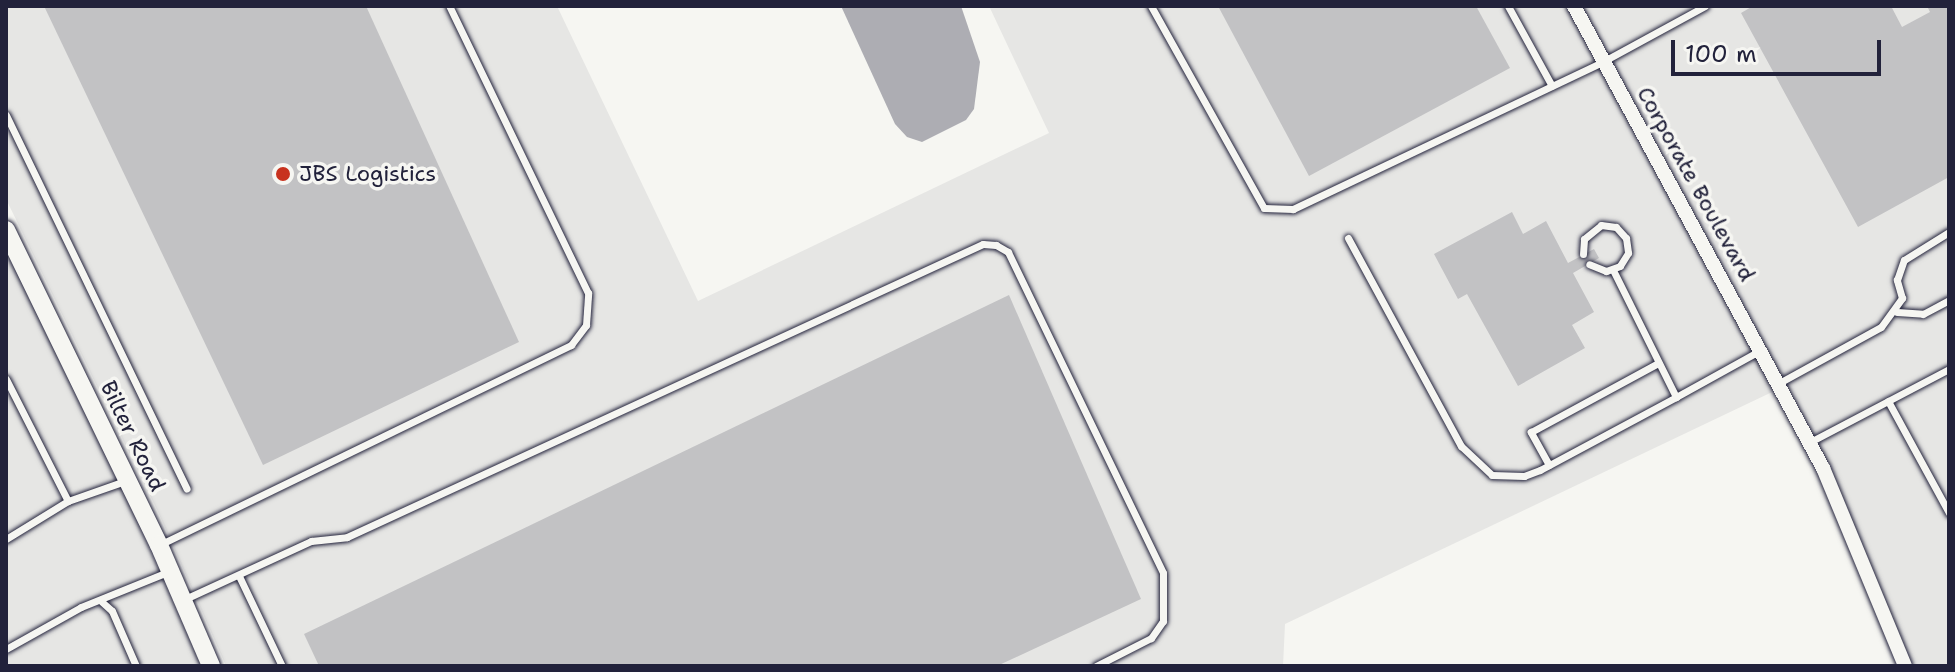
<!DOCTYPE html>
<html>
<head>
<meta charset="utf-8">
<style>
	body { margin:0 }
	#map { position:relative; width:1955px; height:672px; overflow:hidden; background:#f6f6f2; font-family:"Shantell Sans",sans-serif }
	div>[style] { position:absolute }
	.built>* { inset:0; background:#e6e6e4 }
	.water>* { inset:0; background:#adadb3 }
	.building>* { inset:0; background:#c2c2c4 }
	.roads { filter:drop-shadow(0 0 2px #22223b) drop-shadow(0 0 2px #22223b) }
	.service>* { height:7px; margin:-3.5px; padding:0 3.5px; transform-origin:3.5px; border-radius:3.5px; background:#f6f6f2 }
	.minor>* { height:14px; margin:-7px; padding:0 7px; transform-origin:7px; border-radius:7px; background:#f6f6f2 }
	.tertiary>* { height:18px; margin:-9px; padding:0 9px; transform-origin:9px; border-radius:9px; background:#f6f6f2 }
	.dots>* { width:22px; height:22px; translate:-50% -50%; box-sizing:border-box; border:4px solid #f6f6f2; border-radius:50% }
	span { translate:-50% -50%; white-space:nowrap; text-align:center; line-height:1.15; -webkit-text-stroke:7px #f6f6f2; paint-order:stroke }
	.poi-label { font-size:22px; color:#22223b }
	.left { translate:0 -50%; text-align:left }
	.street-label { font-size:22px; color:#22223b }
	.frame { position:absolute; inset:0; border:8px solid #22223b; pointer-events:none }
	.scale { position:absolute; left:1671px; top:40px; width:210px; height:36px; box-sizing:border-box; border:4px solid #22223b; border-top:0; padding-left:10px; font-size:24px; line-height:28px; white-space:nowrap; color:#22223b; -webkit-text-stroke:6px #f6f6f2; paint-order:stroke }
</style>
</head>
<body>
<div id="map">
	<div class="built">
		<div style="clip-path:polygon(6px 6px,557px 6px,698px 301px,1049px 133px,989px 6px,1949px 6px,1949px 666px,1910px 666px,1835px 482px,1787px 385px,1285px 624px,1283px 666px,226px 666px,159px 514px,6px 199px)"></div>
		<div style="clip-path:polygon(6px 249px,139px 525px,201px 666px,6px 666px)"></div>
	</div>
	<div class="water">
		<div style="clip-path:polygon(841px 6px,961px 6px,980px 62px,974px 109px,966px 120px,922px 142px,907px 137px,895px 124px)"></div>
	</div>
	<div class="building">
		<div style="clip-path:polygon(44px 6px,366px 6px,519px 342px,263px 465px)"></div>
		<div style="clip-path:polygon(1218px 6px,1476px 6px,1510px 68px,1309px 176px)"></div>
		<div style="clip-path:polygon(1753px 6px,1891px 6px,1902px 27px,1930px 12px,1927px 6px,1949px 6px,1949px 177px,1858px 227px,1741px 13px)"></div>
		<div style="clip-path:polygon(1512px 212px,1523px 234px,1546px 221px,1568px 263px,1594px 249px,1599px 258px,1573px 273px,1594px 312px,1572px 325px,1585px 348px,1518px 386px,1467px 294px,1458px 299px,1434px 254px)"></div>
		<div style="clip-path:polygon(1009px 295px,1141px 599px,997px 666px,319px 666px,304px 634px)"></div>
	</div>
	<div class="roads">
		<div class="service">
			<div style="left:1151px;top:6px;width:231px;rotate:60.8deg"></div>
			<div style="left:1264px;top:208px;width:29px;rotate:2deg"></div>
			<div style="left:1293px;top:209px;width:344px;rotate:-25.4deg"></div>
			<div style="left:1604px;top:61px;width:115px;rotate:-28.6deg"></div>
			<div style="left:1508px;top:6px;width:91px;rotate:61.2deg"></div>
			<div style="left:6px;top:115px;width:415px;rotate:64.2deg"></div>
			<div style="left:1348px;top:238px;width:237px;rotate:61.5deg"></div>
			<div style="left:1461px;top:446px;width:42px;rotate:43.1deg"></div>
			<div style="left:1492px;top:475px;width:32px;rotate:2deg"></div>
			<div style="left:1524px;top:476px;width:17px;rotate:-21deg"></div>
			<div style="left:1540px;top:470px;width:154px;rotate:-28.2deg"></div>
			<div style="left:1583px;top:254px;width:15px;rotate:-86deg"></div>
			<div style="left:1584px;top:239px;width:22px;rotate:-39deg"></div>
			<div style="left:1601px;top:225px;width:15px;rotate:8deg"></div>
			<div style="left:1616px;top:227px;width:15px;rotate:48deg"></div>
			<div style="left:1626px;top:238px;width:15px;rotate:82deg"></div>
			<div style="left:1628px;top:253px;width:15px;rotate:122deg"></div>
			<div style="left:1620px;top:266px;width:15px;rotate:160deg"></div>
			<div style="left:1606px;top:271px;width:18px;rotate:-158deg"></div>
			<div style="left:1613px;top:270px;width:142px;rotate:63.6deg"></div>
			<div style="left:1676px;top:397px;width:95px;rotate:-29deg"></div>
			<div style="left:1897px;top:312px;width:26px;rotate:4deg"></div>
			<div style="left:1923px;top:314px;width:30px;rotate:-28deg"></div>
			<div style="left:6px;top:379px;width:137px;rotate:63.1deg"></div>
			<div style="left:1779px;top:383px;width:116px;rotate:-28.8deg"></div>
			<div style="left:1881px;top:327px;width:36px;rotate:-54deg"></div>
			<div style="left:1902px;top:298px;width:19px;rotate:-106deg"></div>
			<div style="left:1897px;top:280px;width:21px;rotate:-71deg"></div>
			<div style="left:1904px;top:260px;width:53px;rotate:-31.9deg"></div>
			<div style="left:1888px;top:401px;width:128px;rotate:61.4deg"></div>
			<div style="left:1810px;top:442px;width:157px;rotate:-27.7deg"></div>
			<div style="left:1549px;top:465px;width:38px;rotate:-119deg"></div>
			<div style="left:1531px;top:432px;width:145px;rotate:-28.5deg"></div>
			<div style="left:6px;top:539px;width:73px;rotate:-31.5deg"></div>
			<div style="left:68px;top:501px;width:60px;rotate:-19.3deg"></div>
			<div style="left:161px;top:544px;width:456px;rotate:-25.9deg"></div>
			<div style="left:571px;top:345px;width:25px;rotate:-53deg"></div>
			<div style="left:586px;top:325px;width:32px;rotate:-86deg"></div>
			<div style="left:588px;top:293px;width:319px;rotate:-115.8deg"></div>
			<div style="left:239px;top:576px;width:100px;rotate:64.5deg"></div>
			<div style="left:185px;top:599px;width:139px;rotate:-24.7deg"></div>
			<div style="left:311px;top:541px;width:36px;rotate:-6deg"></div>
			<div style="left:347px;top:537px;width:700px;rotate:-24.74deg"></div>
			<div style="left:983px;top:244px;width:13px;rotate:4deg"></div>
			<div style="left:996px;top:245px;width:14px;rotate:30deg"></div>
			<div style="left:1008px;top:252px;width:356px;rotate:64.2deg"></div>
			<div style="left:1163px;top:573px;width:48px;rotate:90deg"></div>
			<div style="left:1163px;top:621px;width:21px;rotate:125deg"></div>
			<div style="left:1151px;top:638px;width:62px;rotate:153deg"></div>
			<div style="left:102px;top:602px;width:13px;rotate:42deg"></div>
			<div style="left:112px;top:611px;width:60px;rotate:66.4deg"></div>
			<div style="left:6px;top:649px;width:86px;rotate:-29.2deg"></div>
			<div style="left:81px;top:607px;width:96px;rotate:-22deg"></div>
		</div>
		<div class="minor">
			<div style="left:1574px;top:6px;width:525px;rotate:61.68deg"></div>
			<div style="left:1823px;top:468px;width:214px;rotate:67.5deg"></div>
		</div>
		<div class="tertiary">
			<div style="left:6px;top:230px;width:350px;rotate:64.1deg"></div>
			<div style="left:159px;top:545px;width:132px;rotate:66.7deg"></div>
		</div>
	</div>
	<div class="dots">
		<div style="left:283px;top:174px;background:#c8321e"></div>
	</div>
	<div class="poi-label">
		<span class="left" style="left:299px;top:174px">JBS Logistics</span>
	</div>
	<div class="street-label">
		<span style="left:1696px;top:184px;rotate:61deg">Corporate Boulevard</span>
		<span style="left:133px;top:436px;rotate:64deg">Bilter Road</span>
	</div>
	<div class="frame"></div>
	<div class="scale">100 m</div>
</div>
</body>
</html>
